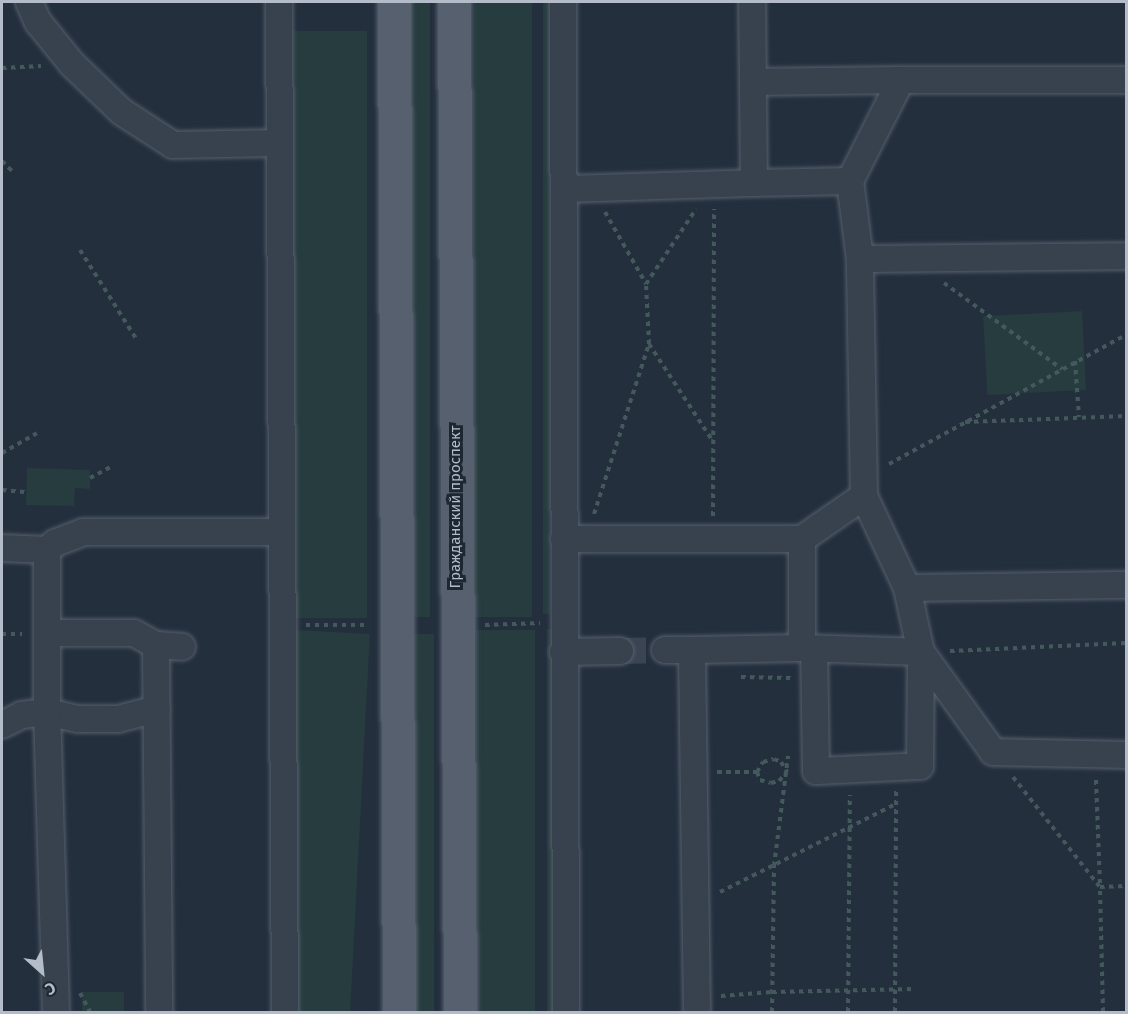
<!DOCTYPE html>
<html>
<head>
<meta charset="utf-8">
<style>
	body { margin:0 }
	#map { position:relative; width:1128px; height:1014px; overflow:hidden; background:#242f3e; font-family:"Fira Sans",sans-serif }
	div>[style] { position:absolute }
	.green>* { inset:0; background:#263c3f; transform-origin:0 0 }
	.minor-tunnel>* { height:26px; margin-top:-13px; transform-origin:0; background:repeating-linear-gradient(90deg,#3a4453 0 26px,transparent 0 39px) }
	.path>* { height:4px; margin-top:-2px; transform-origin:0; background:repeating-linear-gradient(90deg,#44595c 0 4.5px,transparent 0 9px) }
	.roads { filter:drop-shadow(0 0 2px #565f6c) drop-shadow(0 0 2px #565f6c) }
	.minor>* { height:26px; margin:-13px; padding:0 13px; transform-origin:13px; border-radius:13px; background:#38414e }
	.major>* { height:33px; margin:-16.5px; padding:0 16.5px; transform-origin:16.5px; border-radius:16.5px; background:#56606e }
	span { translate:-50% -50%; white-space:nowrap; text-align:center; line-height:1.15; -webkit-text-stroke:6px #1d2633; paint-order:stroke }
	.street-label { font-size:15px; color:#b4bcc9 }
	.frame { position:absolute; inset:0; border:3px solid #b4bcc9; pointer-events:none }
	.north { position:absolute; left:12px; top:942px; width:60px; height:60px; -webkit-text-stroke:4px #1d2633; paint-order:stroke; rotate:153deg; font-size:16px; font-weight:700; line-height:24px; text-align:center; color:#b4bcc9 }
	.north::after { content:''; display:block; margin:auto; width:21px; height:27px; background:#b4bcc9; clip-path:polygon(50% 0,100% 100%,50% 72%,0 100%) }
</style>
</head>
<body>
<div id="map">
	<div class="green">
		<div style="left:410px;top:2px;width:20px;height:615px"></div>
		<div style="left:474px;top:2px;width:58px;height:615px"></div>
		<div style="left:543px;top:2px;width:7px;height:612px"></div>
		<div style="left:367px;top:31px;width:587px;height:74px;rotate:90deg"></div>
		<div style="left:1082px;top:311px;width:79px;height:99px;rotate:87deg"></div>
		<div style="clip-path:polygon(27px 468px,90px 470px,90px 489px,75px 488px,74px 506px,26px 505px)"></div>
		<div style="left:547px;top:629px;width:6px;height:383px"></div>
		<div style="left:295px;top:630px;width:75px;height:382px;rotate:3deg"></div>
		<div style="left:535px;top:630px;width:382px;height:59px;rotate:90deg"></div>
		<div style="left:414px;top:634px;width:20px;height:378px"></div>
		<div style="left:124px;top:992px;width:20px;height:42px;rotate:90deg"></div>
	</div>
	<div class="minor-tunnel">
		<div style="left:620px;top:651px;width:45px;rotate:-1.3deg"></div>
	</div>
	<div class="path">
		<div style="left:2px;top:68px;width:39px;rotate:-3deg"></div>
		<div style="left:2px;top:161px;width:14px;rotate:45deg"></div>
		<div style="left:605px;top:212px;width:83px;rotate:60.3deg"></div>
		<div style="left:80px;top:250px;width:107px;rotate:57.7deg"></div>
		<div style="left:944px;top:283px;width:146px;rotate:36.1deg"></div>
		<div style="left:649px;top:344px;width:118px;rotate:56.7deg"></div>
		<div style="left:1075px;top:361px;width:56px;rotate:85.9deg"></div>
		<div style="left:965px;top:422px;width:161px;rotate:-2.1deg"></div>
		<div style="left:2px;top:453px;width:40px;rotate:-29.7deg"></div>
		<div style="left:889px;top:464px;width:270px;rotate:-28.6deg"></div>
		<div style="left:90px;top:478px;width:26px;rotate:-28deg"></div>
		<div style="left:2px;top:490px;width:25px;rotate:5deg"></div>
		<div style="left:594px;top:514px;width:179px;rotate:-72.1deg"></div>
		<div style="left:649px;top:344px;width:60px;rotate:-92.9deg"></div>
		<div style="left:646px;top:284px;width:90px;rotate:-56.3deg"></div>
		<div style="left:713px;top:516px;width:307px;rotate:-89.8deg"></div>
		<div style="left:306px;top:625px;width:63px"></div>
		<div style="left:485px;top:625px;width:55px;rotate:-2.1deg"></div>
		<div style="left:2px;top:634px;width:20px"></div>
		<div style="left:950px;top:651px;width:176px;rotate:-2.6deg"></div>
		<div style="left:741px;top:677px;width:50px;rotate:1.1deg"></div>
		<div style="left:717px;top:772px;width:40px"></div>
		<div style="left:757px;top:772px;width:12px;rotate:-59deg"></div>
		<div style="left:763px;top:762px;width:11px;rotate:-15deg"></div>
		<div style="left:774px;top:759px;width:8px;rotate:23deg"></div>
		<div style="left:781px;top:762px;width:12px;rotate:59deg"></div>
		<div style="left:757px;top:772px;width:9px;rotate:69deg"></div>
		<div style="left:760px;top:780px;width:11px;rotate:15deg"></div>
		<div style="left:771px;top:783px;width:8px;rotate:-14deg"></div>
		<div style="left:779px;top:781px;width:11px;rotate:-49deg"></div>
		<div style="left:1013px;top:777px;width:140px;rotate:51.7deg"></div>
		<div style="left:1096px;top:780px;width:106px;rotate:87.8deg"></div>
		<div style="left:720px;top:892px;width:197px;rotate:-26.6deg"></div>
		<div style="left:80px;top:993px;width:21px;rotate:62deg"></div>
		<div style="left:721px;top:996px;width:51px;rotate:-4.5deg"></div>
		<div style="left:772px;top:992px;width:143px;rotate:-1.2deg"></div>
		<div style="left:772px;top:1012px;width:146px;rotate:-89.2deg"></div>
		<div style="left:774px;top:866px;width:111px;rotate:-82.7deg"></div>
		<div style="left:848px;top:1012px;width:217px;rotate:-89.5deg"></div>
		<div style="left:895px;top:1012px;width:222px;rotate:-89.7deg"></div>
		<div style="left:1103px;top:1012px;width:125px;rotate:-91.4deg"></div>
		<div style="left:1100px;top:887px;width:26px;rotate:-2deg"></div>
	</div>
	<div class="roads">
		<div class="minor">
			<div style="left:29px;top:2px;width:22px;rotate:66deg"></div>
			<div style="left:38px;top:22px;width:54px;rotate:51deg"></div>
			<div style="left:72px;top:64px;width:69px;rotate:43.8deg"></div>
			<div style="left:122px;top:112px;width:61px;rotate:32.9deg"></div>
			<div style="left:173px;top:145px;width:106px;rotate:-1.1deg"></div>
			<div style="left:279px;top:2px;width:1010px;rotate:89.66deg"></div>
			<div style="left:563px;top:2px;width:1010px;rotate:89.83deg"></div>
			<div style="left:753px;top:82px;width:148px;rotate:-0.8deg"></div>
			<div style="left:850px;top:181px;width:113px;rotate:-63.2deg"></div>
			<div style="left:901px;top:80px;width:225px"></div>
			<div style="left:564px;top:189px;width:190px;rotate:-1.8deg"></div>
			<div style="left:754px;top:183px;width:181px;rotate:-90.6deg"></div>
			<div style="left:860px;top:259px;width:266px;rotate:-0.6deg"></div>
			<div style="left:864px;top:496px;width:102px;rotate:64.9deg"></div>
			<div style="left:907px;top:588px;width:219px;rotate:-0.8deg"></div>
			<div style="left:564px;top:539px;width:238px"></div>
			<div style="left:2px;top:548px;width:45px;rotate:2.5deg"></div>
			<div style="left:907px;top:588px;width:66px;rotate:77.7deg"></div>
			<div style="left:921px;top:652px;width:123px;rotate:54.2deg"></div>
			<div style="left:993px;top:752px;width:133px;rotate:1.3deg"></div>
			<div style="left:47px;top:633px;width:87px"></div>
			<div style="left:134px;top:633px;width:25px;rotate:29deg"></div>
			<div style="left:156px;top:645px;width:26px;rotate:4deg"></div>
			<div style="left:156px;top:645px;width:367px;rotate:89.5deg"></div>
			<div style="left:802px;top:648px;width:119px;rotate:1.9deg"></div>
			<div style="left:921px;top:652px;width:114px;rotate:90.5deg"></div>
			<div style="left:920px;top:766px;width:104px;rotate:177.2deg"></div>
			<div style="left:816px;top:771px;width:122px;rotate:-90.9deg"></div>
			<div style="left:665px;top:650px;width:27px"></div>
			<div style="left:563px;top:652px;width:57px;rotate:-1deg"></div>
			<div style="left:2px;top:725px;width:22px;rotate:-27deg"></div>
			<div style="left:22px;top:715px;width:25px;rotate:-7deg"></div>
			<div style="left:47px;top:712px;width:32px;rotate:13deg"></div>
			<div style="left:78px;top:719px;width:40px"></div>
			<div style="left:118px;top:719px;width:40px;rotate:-14.4deg"></div>
			<div style="left:56px;top:1012px;width:300px;rotate:-91.7deg"></div>
			<div style="left:47px;top:712px;width:162px;rotate:-90deg"></div>
			<div style="left:47px;top:550px;width:11px;rotate:-41deg"></div>
			<div style="left:55px;top:543px;width:30px;rotate:-21deg"></div>
			<div style="left:83px;top:532px;width:199px"></div>
			<div style="left:697px;top:1012px;width:362px;rotate:-90.8deg"></div>
			<div style="left:692px;top:650px;width:110px;rotate:-1deg"></div>
			<div style="left:802px;top:648px;width:109px;rotate:-90deg"></div>
			<div style="left:802px;top:539px;width:75px;rotate:-34.7deg"></div>
			<div style="left:864px;top:496px;width:237px;rotate:-91deg"></div>
			<div style="left:860px;top:259px;width:79px;rotate:-97.3deg"></div>
			<div style="left:850px;top:181px;width:96px;rotate:178.8deg"></div>
		</div>
		<div class="major">
			<div style="left:394px;top:2px;width:1010px;rotate:89.72deg"></div>
			<div style="left:454px;top:2px;width:1010px;rotate:89.66deg"></div>
		</div>
	</div>
	<div class="street-label">
		<span style="left:456px;top:507px;rotate:-90deg">Гражданский проспект</span>
	</div>
	<div class="frame"></div>
	<div class="north">С</div>
</div>
</body>
</html>
